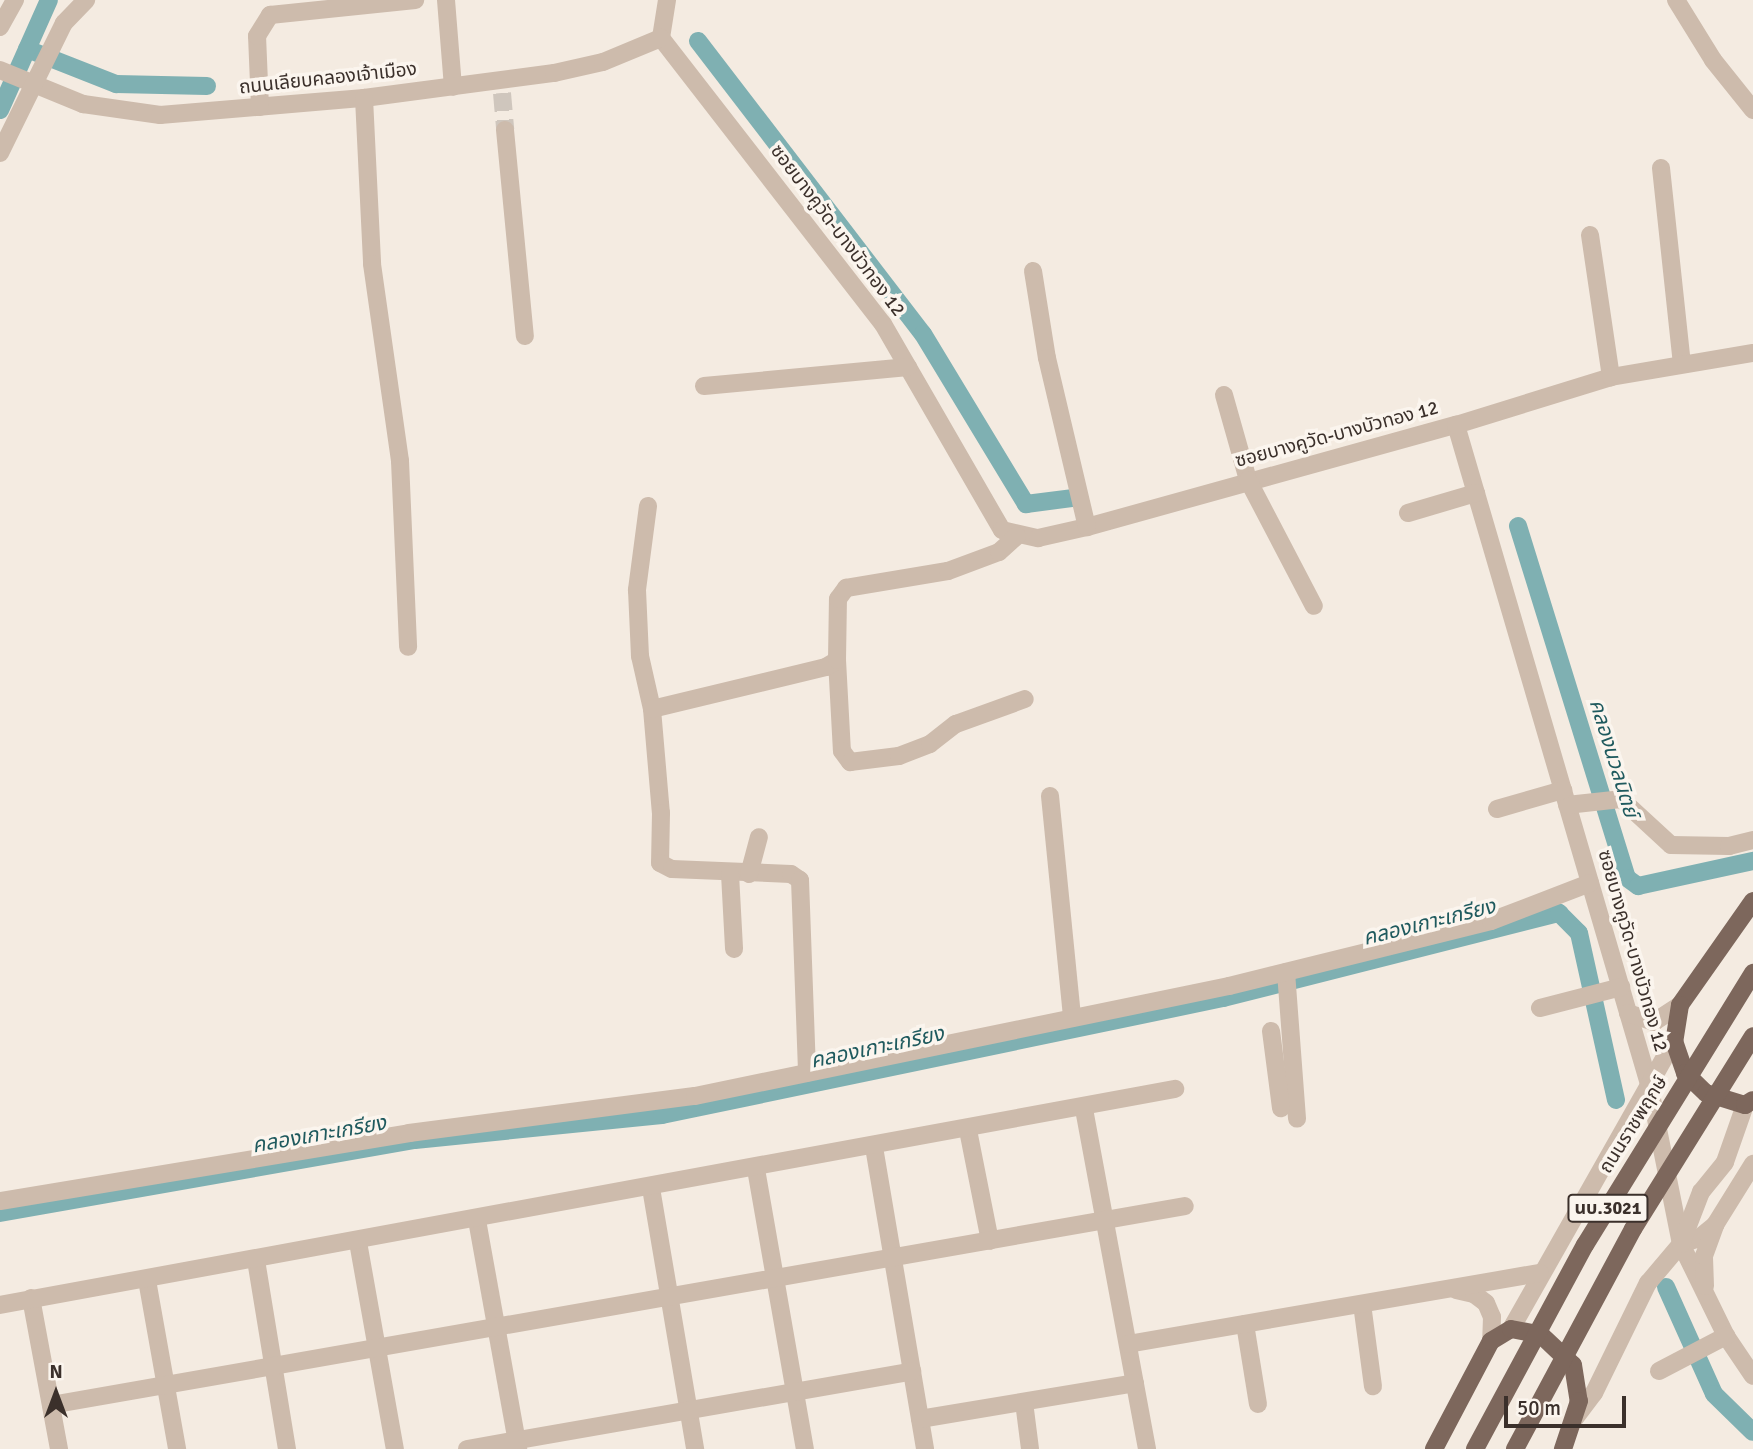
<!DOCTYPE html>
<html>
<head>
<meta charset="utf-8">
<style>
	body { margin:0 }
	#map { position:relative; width:1753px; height:1449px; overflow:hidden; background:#f4ebe1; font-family:Signika,"Noto Sans Thai",sans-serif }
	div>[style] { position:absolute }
	.canal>* { height:18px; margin:-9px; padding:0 9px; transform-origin:9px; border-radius:9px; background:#7fb0b2 }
	.minor-tunnel>* { height:18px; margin-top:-9px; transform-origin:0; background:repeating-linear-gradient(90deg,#cfc6bd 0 18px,transparent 0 27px) }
	.minor>* { height:18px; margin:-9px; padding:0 9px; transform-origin:9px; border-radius:9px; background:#cdbbac }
	.major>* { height:18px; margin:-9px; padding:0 9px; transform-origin:9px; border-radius:9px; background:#7d675c }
	.major-bridge>* { height:18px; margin:-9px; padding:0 9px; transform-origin:9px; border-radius:9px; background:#7d675c }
	span { translate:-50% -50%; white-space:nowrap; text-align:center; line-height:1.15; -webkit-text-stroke:7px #fbf5ee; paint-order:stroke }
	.shield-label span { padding:2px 5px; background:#fbf5ee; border:2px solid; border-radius:5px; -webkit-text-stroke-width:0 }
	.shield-label { font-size:18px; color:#3b302b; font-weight:700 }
	.street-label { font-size:19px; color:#3b302b }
	.water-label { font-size:21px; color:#1f5a5e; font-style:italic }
	.north { position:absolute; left:21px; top:1358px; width:70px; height:70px; -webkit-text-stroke:5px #fbf5ee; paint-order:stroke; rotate:0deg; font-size:19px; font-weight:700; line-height:28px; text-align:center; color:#3b302b }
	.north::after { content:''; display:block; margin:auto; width:24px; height:32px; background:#3b302b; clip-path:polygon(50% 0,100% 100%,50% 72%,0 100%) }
	.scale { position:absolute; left:1504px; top:1396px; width:122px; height:32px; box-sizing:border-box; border:4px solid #3b302b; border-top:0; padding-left:9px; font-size:21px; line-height:24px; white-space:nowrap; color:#3b302b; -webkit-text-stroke:5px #fbf5ee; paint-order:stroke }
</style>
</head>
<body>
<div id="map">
	<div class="canal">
		<div style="left:698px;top:41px;width:369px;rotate:52.5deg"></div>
		<div style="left:923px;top:334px;width:199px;rotate:58.8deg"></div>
		<div style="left:1026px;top:504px;width:46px;rotate:-7.4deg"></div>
		<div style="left:27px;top:49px;width:96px;rotate:21.5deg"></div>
		<div style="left:116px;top:84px;width:91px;rotate:1.3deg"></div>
		<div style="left:0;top:110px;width:120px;rotate:-66deg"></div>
		<div style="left:1518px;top:526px;width:368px;rotate:72.8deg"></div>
		<div style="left:1627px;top:878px;width:14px;rotate:36deg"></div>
		<div style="left:1638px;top:886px;width:118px;rotate:-12.3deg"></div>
		<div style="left:0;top:1213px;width:421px;rotate:-10deg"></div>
		<div style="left:415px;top:1140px;width:248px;rotate:-5.8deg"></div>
		<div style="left:662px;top:1115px;width:573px;rotate:-11.78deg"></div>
		<div style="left:1223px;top:998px;width:347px;rotate:-14.2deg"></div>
		<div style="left:1559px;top:913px;width:28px;rotate:45deg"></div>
		<div style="left:1579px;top:933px;width:171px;rotate:77.5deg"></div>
		<div style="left:1666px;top:1287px;width:117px;rotate:65.8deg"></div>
		<div style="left:1714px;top:1394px;width:54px;rotate:44.3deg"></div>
	</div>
	<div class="minor-tunnel">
		<div style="left:502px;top:93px;width:37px;rotate:85deg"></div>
	</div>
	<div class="minor">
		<div style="left:446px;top:0;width:87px;rotate:85.4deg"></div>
		<div style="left:667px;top:0;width:38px;rotate:99deg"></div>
		<div style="left:661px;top:38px;width:362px;rotate:52.2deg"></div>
		<div style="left:883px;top:324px;width:238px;rotate:60deg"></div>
		<div style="left:1002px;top:530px;width:37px;rotate:13deg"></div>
		<div style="left:1038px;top:538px;width:50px;rotate:-12.7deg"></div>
		<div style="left:1087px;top:527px;width:383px;rotate:-15.5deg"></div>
		<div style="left:1456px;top:425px;width:687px;rotate:73.68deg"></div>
		<div style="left:1649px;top:1084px;width:163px;rotate:78.7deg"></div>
		<div style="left:1681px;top:1244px;width:102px;rotate:63.9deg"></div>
		<div style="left:1726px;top:1336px;width:48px;rotate:56deg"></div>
		<div style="left:1676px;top:0;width:70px;rotate:58.3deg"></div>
		<div style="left:1713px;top:60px;width:64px;rotate:51.3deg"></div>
		<div style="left:0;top:27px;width:31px;rotate:-61deg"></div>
		<div style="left:0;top:70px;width:90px;rotate:22.3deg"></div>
		<div style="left:83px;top:104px;width:78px;rotate:8.1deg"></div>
		<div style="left:160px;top:115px;width:205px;rotate:-4.8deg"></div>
		<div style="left:364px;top:98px;width:192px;rotate:-7.5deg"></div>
		<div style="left:554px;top:73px;width:50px;rotate:-12.7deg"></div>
		<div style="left:603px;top:62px;width:63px;rotate:-22.5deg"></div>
		<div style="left:364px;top:98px;width:166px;rotate:87.2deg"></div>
		<div style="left:372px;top:264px;width:199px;rotate:81.9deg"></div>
		<div style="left:400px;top:461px;width:186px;rotate:87.5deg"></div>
		<div style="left:260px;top:107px;width:71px;rotate:-92.4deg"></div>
		<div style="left:257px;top:36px;width:25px;rotate:-58deg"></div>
		<div style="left:270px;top:15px;width:146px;rotate:-5.9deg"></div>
		<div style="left:505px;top:130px;width:207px;rotate:84.5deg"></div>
		<div style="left:0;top:153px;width:145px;rotate:-63.8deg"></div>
		<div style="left:64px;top:23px;width:32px;rotate:-46deg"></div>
		<div style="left:1661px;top:168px;width:197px;rotate:83.9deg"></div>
		<div style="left:1590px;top:235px;width:144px;rotate:81.6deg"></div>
		<div style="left:1033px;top:271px;width:88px;rotate:80.9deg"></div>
		<div style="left:1047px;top:358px;width:174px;rotate:76.7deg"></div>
		<div style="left:704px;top:386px;width:205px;rotate:-5.3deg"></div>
		<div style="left:1224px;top:395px;width:88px;rotate:74.2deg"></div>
		<div style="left:1248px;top:480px;width:142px;rotate:62.4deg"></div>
		<div style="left:1456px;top:425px;width:162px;rotate:-17.2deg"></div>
		<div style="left:1611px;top:377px;width:144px;rotate:-9.6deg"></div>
		<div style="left:648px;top:506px;width:85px;rotate:97.5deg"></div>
		<div style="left:637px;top:590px;width:66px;rotate:87.4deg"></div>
		<div style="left:640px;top:656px;width:54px;rotate:77.2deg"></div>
		<div style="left:652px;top:709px;width:104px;rotate:85.1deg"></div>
		<div style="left:661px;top:813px;width:50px;rotate:91.1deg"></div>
		<div style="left:660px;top:863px;width:13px;rotate:27deg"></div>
		<div style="left:672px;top:869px;width:119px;rotate:2.4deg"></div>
		<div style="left:791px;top:874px;width:11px;rotate:34deg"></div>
		<div style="left:800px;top:880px;width:193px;rotate:87.9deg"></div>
		<div style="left:1408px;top:513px;width:71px;rotate:-16.4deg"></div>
		<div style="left:837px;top:660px;width:91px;rotate:86.9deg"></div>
		<div style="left:842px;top:751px;width:14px;rotate:54deg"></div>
		<div style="left:850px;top:762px;width:49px;rotate:-7deg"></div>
		<div style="left:899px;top:756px;width:33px;rotate:-21deg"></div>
		<div style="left:930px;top:744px;width:33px;rotate:-38deg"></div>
		<div style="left:956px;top:724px;width:73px;rotate:-19.9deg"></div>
		<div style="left:652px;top:709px;width:179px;rotate:-13.6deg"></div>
		<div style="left:826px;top:667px;width:13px;rotate:-32deg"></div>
		<div style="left:837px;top:660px;width:61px;rotate:-89.1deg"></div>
		<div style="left:838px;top:599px;width:14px;rotate:-54deg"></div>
		<div style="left:846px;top:588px;width:103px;rotate:-9.5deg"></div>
		<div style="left:948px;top:571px;width:54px;rotate:-20.4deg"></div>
		<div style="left:999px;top:552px;width:24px;rotate:-42deg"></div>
		<div style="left:1050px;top:796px;width:223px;rotate:84.3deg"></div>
		<div style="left:1567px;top:805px;width:54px;rotate:-6.3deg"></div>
		<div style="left:1621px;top:799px;width:68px;rotate:42.6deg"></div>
		<div style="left:1671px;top:845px;width:58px;rotate:1deg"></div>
		<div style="left:1729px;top:846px;width:25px;rotate:-14deg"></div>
		<div style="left:1497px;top:809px;width:69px;rotate:-16.1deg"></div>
		<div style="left:730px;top:874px;width:75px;rotate:86.9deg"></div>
		<div style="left:749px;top:874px;width:38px;rotate:-75deg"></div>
		<div style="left:1286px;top:972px;width:147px;rotate:85.7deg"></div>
		<div style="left:1540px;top:1008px;width:84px;rotate:-14.5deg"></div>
		<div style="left:1628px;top:1013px;width:28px;rotate:19deg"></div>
		<div style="left:1654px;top:1022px;width:31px;rotate:-33deg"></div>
		<div style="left:1271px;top:1031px;width:78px;rotate:82.6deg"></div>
		<div style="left:1084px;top:1109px;width:346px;rotate:79.5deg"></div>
		<div style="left:968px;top:1130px;width:113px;rotate:78.8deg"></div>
		<div style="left:874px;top:1147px;width:306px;rotate:80.4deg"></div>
		<div style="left:756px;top:1169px;width:284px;rotate:80.1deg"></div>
		<div style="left:651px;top:1188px;width:265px;rotate:80.4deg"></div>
		<div style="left:0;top:1201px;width:415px;rotate:-9.4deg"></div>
		<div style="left:409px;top:1133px;width:288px;rotate:-7.4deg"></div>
		<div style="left:695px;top:1096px;width:545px;rotate:-11.64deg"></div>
		<div style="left:1229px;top:986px;width:270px;rotate:-13.9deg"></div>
		<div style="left:1491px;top:921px;width:106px;rotate:-21deg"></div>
		<div style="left:477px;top:1220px;width:233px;rotate:79.8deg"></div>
		<div style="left:358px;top:1242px;width:210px;rotate:79.9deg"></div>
		<div style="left:1681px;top:1244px;width:19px;rotate:-18deg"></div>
		<div style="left:1699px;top:1238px;width:21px;rotate:-39deg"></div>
		<div style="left:1715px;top:1225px;width:72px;rotate:-58.1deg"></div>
		<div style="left:256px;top:1260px;width:192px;rotate:80.7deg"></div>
		<div style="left:147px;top:1280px;width:172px;rotate:79.9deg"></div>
		<div style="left:1705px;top:1286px;width:30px;rotate:-92deg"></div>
		<div style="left:1704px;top:1256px;width:33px;rotate:-70deg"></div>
		<div style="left:1456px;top:1290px;width:18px;rotate:13deg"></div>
		<div style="left:1474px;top:1294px;width:15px;rotate:37deg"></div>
		<div style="left:1486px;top:1303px;width:15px;rotate:67deg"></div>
		<div style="left:1492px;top:1317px;width:24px;rotate:92deg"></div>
		<div style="left:31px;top:1298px;width:154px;rotate:79.5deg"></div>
		<div style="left:1362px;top:1304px;width:83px;rotate:82.4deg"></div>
		<div style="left:0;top:1305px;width:1195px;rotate:-10.42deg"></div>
		<div style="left:1245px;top:1324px;width:81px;rotate:80.8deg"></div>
		<div style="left:1511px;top:1329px;width:331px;rotate:-60.5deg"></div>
		<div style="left:1128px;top:1344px;width:418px;rotate:-9.8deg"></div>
		<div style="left:1659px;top:1371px;width:76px;rotate:-27.6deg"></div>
		<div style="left:1024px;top:1402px;width:47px;rotate:82.7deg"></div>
		<div style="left:51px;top:1405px;width:1151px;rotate:-9.95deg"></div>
		<div style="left:1575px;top:1418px;width:31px;rotate:-53deg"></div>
		<div style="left:1594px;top:1393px;width:123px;rotate:-63.9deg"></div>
		<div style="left:1648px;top:1283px;width:51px;rotate:-49.8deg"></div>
		<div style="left:1681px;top:1244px;width:56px;rotate:-69deg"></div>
		<div style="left:1701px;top:1192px;width:38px;rotate:-51deg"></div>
		<div style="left:1725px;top:1162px;width:60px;rotate:-70.7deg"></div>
		<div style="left:920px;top:1419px;width:218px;rotate:-9.5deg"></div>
		<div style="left:467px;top:1449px;width:452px;rotate:-9.9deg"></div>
	</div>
	<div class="major">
		<div style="left:1753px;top:901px;width:127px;rotate:125.1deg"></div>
		<div style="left:1680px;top:1005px;width:36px;rotate:99deg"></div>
		<div style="left:1674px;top:1041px;width:34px;rotate:71deg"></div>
		<div style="left:1685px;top:1073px;width:29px;rotate:44deg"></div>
		<div style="left:1706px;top:1093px;width:41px;rotate:17.1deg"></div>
		<div style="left:1745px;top:1105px;width:9px;rotate:-32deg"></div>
		<div style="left:1434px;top:1449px;width:122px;rotate:-62.2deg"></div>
		<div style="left:1491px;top:1341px;width:23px;rotate:-31deg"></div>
		<div style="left:1511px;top:1329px;width:31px;rotate:11deg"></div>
		<div style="left:1541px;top:1335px;width:44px;rotate:43.2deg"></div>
		<div style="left:1573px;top:1365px;width:36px;rotate:81deg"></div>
		<div style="left:1579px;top:1401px;width:51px;rotate:108.4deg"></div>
	</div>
	<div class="major-bridge">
		<div style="left:1475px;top:1449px;width:232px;rotate:-61.7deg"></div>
		<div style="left:1585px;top:1245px;width:320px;rotate:-58.3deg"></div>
		<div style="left:1515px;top:1449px;width:250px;rotate:-61.8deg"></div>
		<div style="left:1633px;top:1229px;width:227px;rotate:-58.1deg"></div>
	</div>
	<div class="shield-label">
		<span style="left:1608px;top:1208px">นบ.3021</span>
	</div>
	<div class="street-label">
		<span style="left:328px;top:79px;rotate:-6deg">ถนนเลียบคลองเจ้าเมือง</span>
		<span style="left:837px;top:231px;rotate:53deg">ซอยบางคูวัด-บางบัวทอง 12</span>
		<span style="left:1337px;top:435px;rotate:-15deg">ซอยบางคูวัด-บางบัวทอง 12</span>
		<span style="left:1632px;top:951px;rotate:74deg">ซอยบางคูวัด-บางบัวทอง 12</span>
		<span style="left:1634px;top:1125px;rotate:-58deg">ถนนราชพฤกษ์</span>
	</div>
	<div class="water-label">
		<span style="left:1614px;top:758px;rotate:73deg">คลองนวลนิตย์</span>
		<span style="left:1429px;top:922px;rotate:-14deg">คลองเกาะเกรียง</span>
		<span style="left:877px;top:1047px;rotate:-12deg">คลองเกาะเกรียง</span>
		<span style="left:319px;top:1134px;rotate:-10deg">คลองเกาะเกรียง</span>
	</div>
	<div class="north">N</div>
	<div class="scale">50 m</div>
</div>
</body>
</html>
